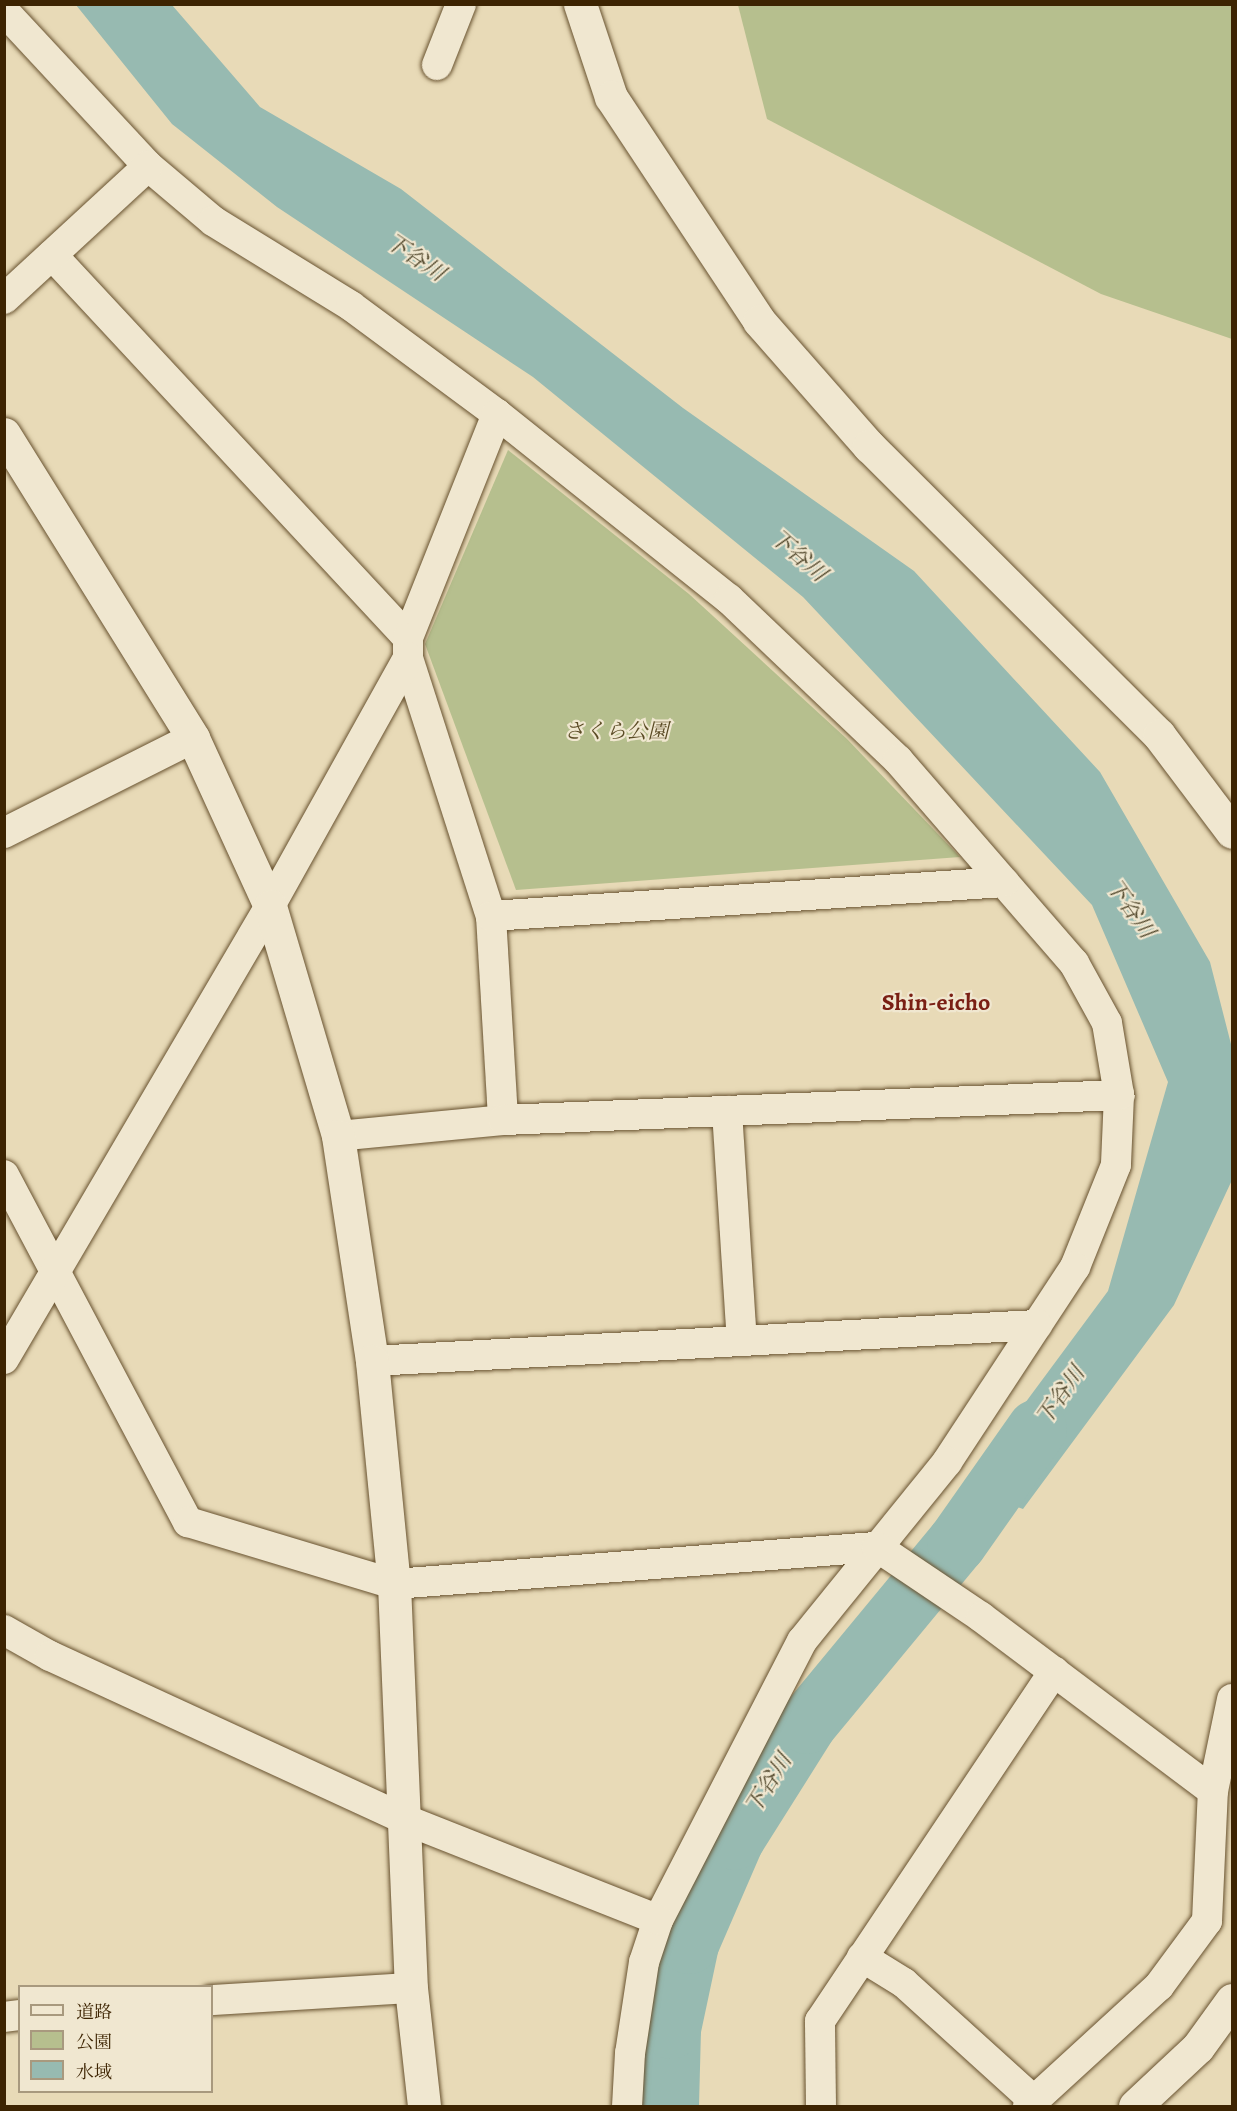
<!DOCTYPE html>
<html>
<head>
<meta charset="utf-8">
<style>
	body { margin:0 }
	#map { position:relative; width:1237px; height:2111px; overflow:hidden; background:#e8dab7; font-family:Alegreya,"Noto Serif JP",serif }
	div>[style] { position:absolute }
	.green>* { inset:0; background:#b6bf8e }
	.water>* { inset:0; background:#97bab1 }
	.river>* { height:60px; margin:-30px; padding:0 30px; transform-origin:30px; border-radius:30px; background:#97bab1 }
	.roads { filter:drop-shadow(0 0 2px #68522f) drop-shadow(0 0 2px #68522f) }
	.street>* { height:30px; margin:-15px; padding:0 15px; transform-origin:15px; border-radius:15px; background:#f0e7d0 }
	.secondary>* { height:33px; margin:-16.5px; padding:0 16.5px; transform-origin:16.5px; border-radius:16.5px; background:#f0e7d0 }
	span { translate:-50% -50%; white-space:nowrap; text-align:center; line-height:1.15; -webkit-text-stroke:4.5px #f0e7d0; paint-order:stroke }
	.park-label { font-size:21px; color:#5b4b25; font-style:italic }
	.water-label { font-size:22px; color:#544a2e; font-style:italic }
	.quarter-label { font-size:24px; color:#7a1f14; font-weight:700 }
	.frame { position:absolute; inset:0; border:6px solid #3d2402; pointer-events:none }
	.legend { position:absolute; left:18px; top:1985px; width:195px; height:108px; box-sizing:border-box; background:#f0e7d0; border:2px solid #a8997e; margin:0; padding:8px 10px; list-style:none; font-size:18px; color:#3d2402 }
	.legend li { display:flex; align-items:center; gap:12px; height:30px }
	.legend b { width:30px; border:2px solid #a8997e }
</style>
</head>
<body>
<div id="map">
	<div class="green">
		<div style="clip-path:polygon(738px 5px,1232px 5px,1232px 339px,1101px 294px,767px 119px)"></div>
		<div style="clip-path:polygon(508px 450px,689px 594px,847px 739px,960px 857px,516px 890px,425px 644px)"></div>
	</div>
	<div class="water">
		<div style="clip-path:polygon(76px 5px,172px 5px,260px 107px,401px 189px,683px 408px,914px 571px,1100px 772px,1210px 962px,1232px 1048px,1232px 1180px,1174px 1305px,1023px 1509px,962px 1488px,1108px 1291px,1168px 1082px,1092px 905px,803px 597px,533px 377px,277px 207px,172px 124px)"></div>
	</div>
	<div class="river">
		<div style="left:669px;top:2106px;width:77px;rotate:-88.5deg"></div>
		<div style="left:671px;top:2029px;width:87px;rotate:-78deg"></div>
		<div style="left:689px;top:1944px;width:113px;rotate:-66.6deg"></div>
		<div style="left:734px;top:1840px;width:137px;rotate:-57.8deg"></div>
		<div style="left:807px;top:1724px;width:235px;rotate:-50.4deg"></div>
		<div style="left:957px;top:1543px;width:139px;rotate:-54.9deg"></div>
	</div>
	<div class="roads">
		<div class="street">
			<div style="left:4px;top:11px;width:212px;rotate:47.1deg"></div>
			<div style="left:148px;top:166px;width:85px;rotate:40.2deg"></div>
			<div style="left:213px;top:221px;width:162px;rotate:31.6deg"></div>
			<div style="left:351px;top:306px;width:182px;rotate:36.5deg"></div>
			<div style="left:497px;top:414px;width:297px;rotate:38.6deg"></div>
			<div style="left:729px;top:599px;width:233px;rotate:43.6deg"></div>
			<div style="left:898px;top:760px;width:269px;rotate:49.1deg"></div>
			<div style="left:1074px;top:963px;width:68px;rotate:61.2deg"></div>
			<div style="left:1107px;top:1023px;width:73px;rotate:80.5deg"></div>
			<div style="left:1119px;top:1095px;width:70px;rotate:92.5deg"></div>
			<div style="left:1116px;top:1165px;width:110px;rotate:111.9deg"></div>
			<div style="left:1075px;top:1267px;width:233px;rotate:123.3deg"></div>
			<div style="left:947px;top:1462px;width:230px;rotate:129deg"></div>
			<div style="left:802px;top:1641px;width:314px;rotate:117.3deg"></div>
			<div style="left:658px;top:1920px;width:44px;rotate:108.4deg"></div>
			<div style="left:644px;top:1962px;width:92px;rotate:98.7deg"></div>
			<div style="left:630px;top:2053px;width:53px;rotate:93.2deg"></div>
			<div style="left:437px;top:65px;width:66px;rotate:-68.5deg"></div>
			<div style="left:52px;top:255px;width:523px;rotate:47.09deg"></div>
			<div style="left:4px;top:299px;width:196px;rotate:-42.7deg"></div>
			<div style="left:497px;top:414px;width:241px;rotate:111.7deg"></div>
			<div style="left:408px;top:638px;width:20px;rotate:90deg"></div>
			<div style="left:408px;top:658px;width:271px;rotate:72.2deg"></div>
			<div style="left:491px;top:916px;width:204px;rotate:86.6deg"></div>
			<div style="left:4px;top:833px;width:212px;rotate:-26.7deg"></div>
			<div style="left:491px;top:916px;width:514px;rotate:-3.79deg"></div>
			<div style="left:727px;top:1111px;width:230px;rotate:86.3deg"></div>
			<div style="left:338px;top:1136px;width:166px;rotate:-5.5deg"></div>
			<div style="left:503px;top:1120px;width:617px;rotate:-2.32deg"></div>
			<div style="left:4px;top:1175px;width:393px;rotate:62.1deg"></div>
			<div style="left:188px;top:1522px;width:215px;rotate:16.8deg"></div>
			<div style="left:394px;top:1584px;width:484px;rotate:-4.4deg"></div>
			<div style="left:877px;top:1547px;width:125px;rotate:33.9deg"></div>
			<div style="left:981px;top:1617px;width:290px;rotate:36.9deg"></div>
			<div style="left:4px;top:1359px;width:525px;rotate:-59.58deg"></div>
			<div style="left:270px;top:906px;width:284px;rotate:-60.9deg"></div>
			<div style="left:372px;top:1361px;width:666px;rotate:-3.1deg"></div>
			<div style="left:4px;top:1630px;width:53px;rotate:29.5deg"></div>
			<div style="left:50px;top:1656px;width:392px;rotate:24.7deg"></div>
			<div style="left:406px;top:1820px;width:271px;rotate:21.6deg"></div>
			<div style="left:862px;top:1957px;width:49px;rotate:31.8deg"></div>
			<div style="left:904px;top:1983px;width:176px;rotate:42.2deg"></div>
			<div style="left:212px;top:2000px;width:199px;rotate:-3.5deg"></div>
			<div style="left:4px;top:2017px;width:16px;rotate:-7deg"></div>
			<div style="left:821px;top:2106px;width:85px;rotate:-90.7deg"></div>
			<div style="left:820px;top:2021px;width:421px;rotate:-56.2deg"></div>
			<div style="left:1028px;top:2106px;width:178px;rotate:-42.5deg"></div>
			<div style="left:1159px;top:1986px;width:81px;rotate:-53.6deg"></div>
			<div style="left:1207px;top:1921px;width:130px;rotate:-87.4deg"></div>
			<div style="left:1213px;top:1791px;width:94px;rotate:-78.3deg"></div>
		</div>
		<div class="secondary">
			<div style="left:580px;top:4px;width:98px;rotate:71.6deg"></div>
			<div style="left:611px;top:97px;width:268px;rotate:56.5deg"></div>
			<div style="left:759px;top:321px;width:167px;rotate:48.7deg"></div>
			<div style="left:869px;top:446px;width:409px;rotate:44.9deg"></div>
			<div style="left:1159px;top:735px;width:121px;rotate:53deg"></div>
			<div style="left:4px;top:434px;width:358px;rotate:58.1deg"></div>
			<div style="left:193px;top:738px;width:185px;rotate:65.4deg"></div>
			<div style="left:270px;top:906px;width:240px;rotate:73.5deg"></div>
			<div style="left:338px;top:1136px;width:228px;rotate:81.4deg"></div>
			<div style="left:372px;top:1361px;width:224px;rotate:84.4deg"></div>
			<div style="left:394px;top:1584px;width:404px;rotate:87.6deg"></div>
			<div style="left:411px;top:1988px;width:119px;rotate:83.7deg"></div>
			<div style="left:1135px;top:2106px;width:86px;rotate:-43.1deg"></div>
			<div style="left:1198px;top:2047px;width:58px;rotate:-54.1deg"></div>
		</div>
	</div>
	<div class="park-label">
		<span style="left:616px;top:731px">さくら公園</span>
	</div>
	<div class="water-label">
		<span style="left:415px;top:258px;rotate:34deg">下谷川</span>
		<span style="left:798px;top:556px;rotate:41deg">下谷川</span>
		<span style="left:1130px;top:909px;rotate:55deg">下谷川</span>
		<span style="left:1061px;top:1396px;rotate:-55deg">下谷川</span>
		<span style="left:769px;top:1784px;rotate:-58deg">下谷川</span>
	</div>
	<div class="quarter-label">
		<span style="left:936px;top:1003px">Shin-eicho</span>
	</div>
	<div class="frame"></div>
	<ul class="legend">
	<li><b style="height:8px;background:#f0e7d0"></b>道路</li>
	<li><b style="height:16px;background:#b6bf8e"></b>公園</li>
	<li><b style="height:16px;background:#97bab1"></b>水域</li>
	</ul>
</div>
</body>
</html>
